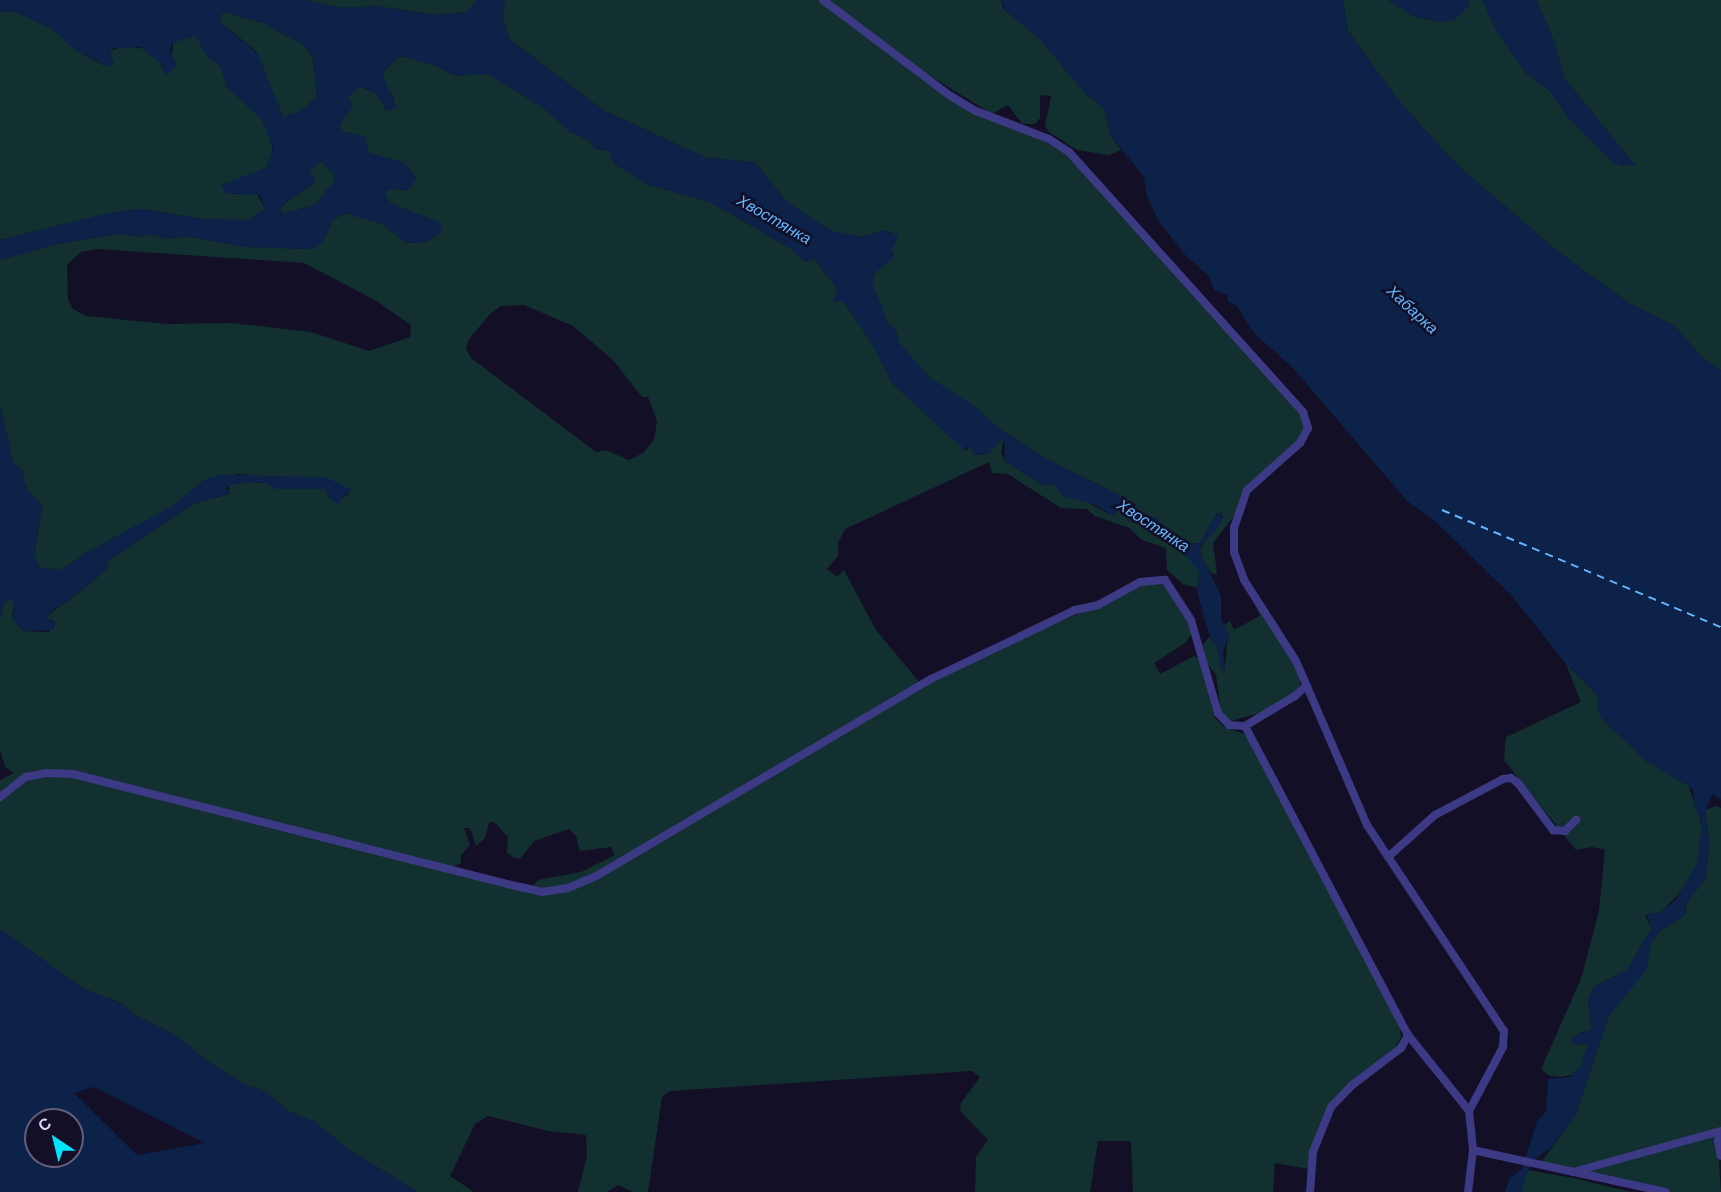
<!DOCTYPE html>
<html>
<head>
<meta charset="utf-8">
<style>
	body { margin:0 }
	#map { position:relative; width:1721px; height:1192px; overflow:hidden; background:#130f26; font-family:Helvetica,sans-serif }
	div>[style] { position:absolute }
	.green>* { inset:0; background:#12302f }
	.water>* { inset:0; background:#0c2248 }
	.ferry>* { height:1.5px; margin-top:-0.75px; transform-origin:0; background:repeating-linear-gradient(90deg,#62b6ff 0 8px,transparent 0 14px) }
	.minor>* { height:8px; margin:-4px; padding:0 4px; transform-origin:4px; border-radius:4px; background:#3d3a85 }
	span { translate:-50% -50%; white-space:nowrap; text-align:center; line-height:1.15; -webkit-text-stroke:5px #130f26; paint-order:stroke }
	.water-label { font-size:16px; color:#62b6ff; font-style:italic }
	.north { position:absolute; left:24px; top:1108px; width:60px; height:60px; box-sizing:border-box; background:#130f26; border:2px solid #625e7d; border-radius:50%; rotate:325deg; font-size:16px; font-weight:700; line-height:24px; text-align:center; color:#d9d4ff }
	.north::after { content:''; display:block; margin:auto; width:21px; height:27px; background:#00e5ff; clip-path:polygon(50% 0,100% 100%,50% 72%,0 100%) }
</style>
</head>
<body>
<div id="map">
	<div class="green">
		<div style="clip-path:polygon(304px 0,477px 0,467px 12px,435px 15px,376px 6px,342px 8px)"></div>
		<div style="clip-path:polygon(505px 0,820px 0,948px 97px,1068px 153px,1302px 413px,1305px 429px,1298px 442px,1244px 487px,1235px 515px,1213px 543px,1217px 573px,1212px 574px,1203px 562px,1200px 549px,1223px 516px,1217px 513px,1200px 543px,1185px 544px,1155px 518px,1129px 507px,1117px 494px,1050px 461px,1000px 429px,973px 406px,934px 382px,914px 362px,898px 341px,896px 330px,889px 326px,872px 284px,875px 271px,894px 255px,891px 250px,898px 236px,885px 230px,862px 237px,833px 232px,788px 203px,755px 163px,704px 157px,603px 110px,509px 39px,502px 18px)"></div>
		<div style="clip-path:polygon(827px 0,1001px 0,1004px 9px,1038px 37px,1087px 95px,1104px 108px,1111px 136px,1121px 150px,1109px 155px,1077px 150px,1049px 132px,1045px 126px,1051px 96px,1040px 95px,1040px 118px,1035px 124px,1022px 124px,1008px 105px,992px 114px,927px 74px)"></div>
		<div style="clip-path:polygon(1343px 0,1388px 0,1415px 17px,1441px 22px,1470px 5px,1467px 0,1482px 0,1526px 73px,1549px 90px,1567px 116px,1622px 166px,1630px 159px,1564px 78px,1554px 41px,1536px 0,1721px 0,1721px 371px,1701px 356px,1674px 326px,1629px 303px,1557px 251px,1456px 164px,1397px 99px,1348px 31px)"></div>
		<div style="clip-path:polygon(0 11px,16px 12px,61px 33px,75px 50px,103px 65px,114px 65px,109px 52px,123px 46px,146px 49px,160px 62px,162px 70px,172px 54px,173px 43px,189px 35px,196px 36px,209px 58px,220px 65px,227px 87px,261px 118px,272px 138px,272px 156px,266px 168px,227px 184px,232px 194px,257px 194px,265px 209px,247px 221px,201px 219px,142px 209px,110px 213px,0 240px)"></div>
		<div style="clip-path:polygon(225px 12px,263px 23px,304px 45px,313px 58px,317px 97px,301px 111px,283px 117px,256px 51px,221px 23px,219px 16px)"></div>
		<div style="clip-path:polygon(evenodd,400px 56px,435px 65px,456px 76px,484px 73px,495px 77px,545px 109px,570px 132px,589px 140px,595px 149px,609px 151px,646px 184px,710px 202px,790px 248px,805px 262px,815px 259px,837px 289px,834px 302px,844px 302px,873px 344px,892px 383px,966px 451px,970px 445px,975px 455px,988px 454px,1004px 437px,1001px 453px,1006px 462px,1041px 484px,1055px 485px,1113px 516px,1119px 508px,1130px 522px,1152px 526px,1159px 538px,1174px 541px,1189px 555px,1200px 573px,1197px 588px,1183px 584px,1167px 570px,1166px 548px,1142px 540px,1129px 528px,1095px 516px,1087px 509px,1061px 508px,1008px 474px,992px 473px,989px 462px,845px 529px,838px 543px,838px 556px,827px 569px,837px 577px,844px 570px,876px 630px,920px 683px,1144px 585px,1157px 582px,1167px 586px,1179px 601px,1192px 634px,1185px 643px,1154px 663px,1160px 674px,1194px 656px,1198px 658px,1215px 718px,1224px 727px,1247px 735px,1400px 1027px,1401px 1037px,1393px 1052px,1334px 1100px,1322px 1119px,1308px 1169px,1275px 1163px,1273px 1192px,1133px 1192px,1131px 1141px,1098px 1141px,1090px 1192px,975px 1192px,976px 1157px,988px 1140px,960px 1111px,961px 1103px,980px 1077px,972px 1071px,670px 1091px,662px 1097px,648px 1192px,633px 1192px,618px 1185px,607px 1192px,578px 1192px,587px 1156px,586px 1135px,548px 1131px,488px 1116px,475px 1124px,450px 1176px,474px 1192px,418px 1192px,349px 1150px,315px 1122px,288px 1111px,265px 1091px,246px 1085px,210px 1063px,175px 1035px,135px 1015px,121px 1003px,84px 989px,0 929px,0 780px,14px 773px,6px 768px,0 751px,0 618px,4px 602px,12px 599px,15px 603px,12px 615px,23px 631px,49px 632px,54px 621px,47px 619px,47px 616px,91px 583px,106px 569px,108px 561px,195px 503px,229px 494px,229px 485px,249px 482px,266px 483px,277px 489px,325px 489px,339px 505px,339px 500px,349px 494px,325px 477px,271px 479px,239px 474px,203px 481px,172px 507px,86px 553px,61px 570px,40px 568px,34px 555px,42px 506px,27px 489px,22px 477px,24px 472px,13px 462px,0 405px,0 260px,61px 243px,120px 234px,141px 237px,149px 234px,169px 239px,187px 236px,245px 247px,312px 249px,324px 239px,333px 219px,346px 213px,382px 224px,407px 243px,426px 242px,438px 235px,435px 221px,390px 203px,385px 194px,385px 190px,393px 189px,404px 163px,369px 153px,364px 136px,343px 132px,339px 126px,353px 105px,347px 99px,358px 86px,376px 93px,386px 110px,392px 109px,394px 98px,383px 81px,382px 73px,400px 56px,98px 249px,304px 263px,375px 300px,411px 325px,410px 337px,369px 351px,311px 332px,231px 323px,167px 324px,86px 316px,73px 309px,68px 299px,67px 265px,81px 252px,98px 249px,400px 56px,524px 305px,573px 326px,613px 360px,642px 397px,648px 397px,657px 421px,654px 440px,643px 453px,629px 460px,606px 450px,596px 452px,471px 358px,466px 349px,469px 339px,491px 313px,501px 306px,524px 305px,400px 56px,494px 822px,508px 837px,507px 853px,515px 858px,520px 859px,534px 841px,569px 829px,576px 836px,580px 851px,611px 847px,615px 855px,581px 872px,538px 880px,529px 891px,457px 871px,454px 866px,461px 863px,461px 855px,470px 845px,464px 828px,470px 828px,476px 846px,485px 838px,489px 823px,494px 822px)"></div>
		<div style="clip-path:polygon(321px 161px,334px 174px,333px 183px,315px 205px,282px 214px,280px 209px,286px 202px,316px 182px,309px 170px)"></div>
		<div style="clip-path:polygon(1252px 597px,1275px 628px,1301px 676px,1300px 684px,1297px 691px,1260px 713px,1230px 721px,1221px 711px,1216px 675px,1206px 662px,1203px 645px,1209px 637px,1217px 644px,1224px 672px,1228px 637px,1224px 625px,1230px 621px,1234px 630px,1260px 616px)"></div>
		<div style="clip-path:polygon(1566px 664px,1598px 696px,1601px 717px,1646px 761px,1688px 784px,1702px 825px,1700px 856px,1687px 885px,1662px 911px,1645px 916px,1652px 928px,1627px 970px,1594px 987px,1588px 1000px,1592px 1029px,1577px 1034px,1577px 1045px,1588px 1043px,1581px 1066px,1576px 1074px,1561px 1077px,1550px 1076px,1541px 1069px,1581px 979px,1599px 911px,1605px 850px,1592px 847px,1576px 850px,1504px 760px,1506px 737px,1581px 702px)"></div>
		<div style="clip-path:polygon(1715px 806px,1721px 808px,1721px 1131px,1571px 1172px,1542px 1161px,1575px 1116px,1609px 1016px,1643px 971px,1651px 942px,1660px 931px,1685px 915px,1687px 902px,1706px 878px,1709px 842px,1705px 810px)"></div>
		<div style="clip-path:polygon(1717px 1134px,1721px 1192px,1662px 1192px,1578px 1174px)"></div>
		<div style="clip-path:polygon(1528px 1170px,1573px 1178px,1631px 1192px,1521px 1192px)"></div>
	</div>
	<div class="water">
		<div style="clip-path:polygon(evenodd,0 0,304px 0,342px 8px,376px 6px,435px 15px,466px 12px,477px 0,505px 0,502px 18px,509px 39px,603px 110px,704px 157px,755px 163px,788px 203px,833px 231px,862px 237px,885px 230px,898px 236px,892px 250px,893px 259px,873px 274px,873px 286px,889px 325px,895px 328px,898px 341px,930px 378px,972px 404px,1000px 429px,1050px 461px,1119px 495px,1129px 507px,1155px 518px,1185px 544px,1200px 543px,1215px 516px,1222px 511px,1221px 523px,1200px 547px,1200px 553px,1221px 596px,1221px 619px,1229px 634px,1223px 653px,1225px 671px,1219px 665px,1218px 645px,1211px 641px,1201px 606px,1197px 591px,1200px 573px,1174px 541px,1157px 537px,1150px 525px,1130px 522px,1119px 508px,1113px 516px,1096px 505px,1063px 496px,1055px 485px,1041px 484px,1005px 461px,1004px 437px,988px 454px,975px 455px,968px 445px,965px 451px,892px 383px,872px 344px,844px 302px,833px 302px,837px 289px,815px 259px,805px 262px,790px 248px,710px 202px,646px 184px,614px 164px,609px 151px,595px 149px,589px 140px,570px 132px,545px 109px,488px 74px,456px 76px,435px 66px,400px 56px,382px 73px,397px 108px,387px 111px,376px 93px,360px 86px,347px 99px,354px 104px,339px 126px,343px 132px,365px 136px,369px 153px,404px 163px,417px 178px,407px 191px,389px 189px,385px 194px,390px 203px,439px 222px,442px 232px,426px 242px,407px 243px,382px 224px,346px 213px,333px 219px,322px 243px,312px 249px,245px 247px,187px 236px,169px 239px,149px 234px,141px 237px,120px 234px,61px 243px,0 260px,0 240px,109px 213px,142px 209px,201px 219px,249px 220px,265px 209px,260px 195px,226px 193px,221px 185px,266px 168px,273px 149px,263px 121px,227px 87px,220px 65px,207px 56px,196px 36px,172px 43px,170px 50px,177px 66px,165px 75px,160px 62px,140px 47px,114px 48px,109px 54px,114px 65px,106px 66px,75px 50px,51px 28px,16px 12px,0 11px,0 0,225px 12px,263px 23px,304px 45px,313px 57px,317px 97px,301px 111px,283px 117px,258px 54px,221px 23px,219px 16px,225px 12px,0 0,321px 161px,334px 174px,333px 183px,315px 205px,282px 214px,280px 209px,286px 202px,316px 182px,309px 170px,321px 161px)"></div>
		<div style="clip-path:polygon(1001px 0,1343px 0,1348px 31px,1397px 99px,1456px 164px,1557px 251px,1629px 303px,1674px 326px,1701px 356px,1721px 371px,1721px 800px,1713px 794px,1705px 810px,1709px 842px,1706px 878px,1687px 902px,1685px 915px,1660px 931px,1651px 942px,1647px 969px,1609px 1016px,1575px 1116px,1551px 1148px,1532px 1161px,1521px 1192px,1505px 1192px,1510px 1178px,1522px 1169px,1537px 1121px,1546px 1112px,1548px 1079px,1570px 1077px,1581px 1066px,1588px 1043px,1573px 1045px,1571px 1041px,1574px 1036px,1592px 1029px,1588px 1000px,1594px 987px,1627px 970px,1652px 928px,1646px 913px,1659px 913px,1676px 900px,1697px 863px,1702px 822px,1695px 808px,1693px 789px,1646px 761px,1602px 719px,1598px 712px,1598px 696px,1566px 664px,1512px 596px,1434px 520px,1408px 502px,1293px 368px,1254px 333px,1236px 305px,1228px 302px,1227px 295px,1214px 290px,1208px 275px,1186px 256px,1158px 220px,1147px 196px,1144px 177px,1111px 136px,1104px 108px,1087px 95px,1038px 37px,1007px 12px)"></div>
		<div style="clip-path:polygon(1388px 0,1467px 0,1470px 5px,1455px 20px,1442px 22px,1415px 17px)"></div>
		<div style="clip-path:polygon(1482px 0,1536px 0,1554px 41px,1564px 78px,1636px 166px,1614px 164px,1567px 116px,1549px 90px,1526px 73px,1497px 33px)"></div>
		<div style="clip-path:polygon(0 405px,13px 462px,24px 472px,22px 477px,27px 489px,42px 506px,34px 555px,40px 568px,61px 570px,86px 553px,172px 506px,203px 481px,219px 475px,325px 477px,352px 490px,339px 500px,339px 505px,329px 498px,325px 489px,277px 489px,266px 483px,249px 482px,229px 485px,226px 488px,231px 493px,195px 503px,108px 561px,106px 569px,91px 583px,47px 615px,47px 619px,56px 623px,53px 630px,23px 631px,12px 619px,15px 607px,12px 599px,4px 602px,0 618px)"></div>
		<div style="clip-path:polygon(evenodd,0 929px,84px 989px,121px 1003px,135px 1015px,175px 1035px,210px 1063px,246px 1085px,265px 1091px,288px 1111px,315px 1122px,349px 1150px,418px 1192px,0 1192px,0 929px,94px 1087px,205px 1143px,137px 1155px,74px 1093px,94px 1087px,0 929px,36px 1120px,72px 1120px,72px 1156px,36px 1156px,36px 1120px)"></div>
	</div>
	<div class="ferry">
		<div style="left:1442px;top:510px;width:303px;rotate:22.8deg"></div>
	</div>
	<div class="minor">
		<div style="left:823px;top:0;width:158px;rotate:37deg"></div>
		<div style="left:949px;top:95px;width:31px;rotate:31deg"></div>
		<div style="left:976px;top:111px;width:78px;rotate:21deg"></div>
		<div style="left:1049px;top:139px;width:24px;rotate:33deg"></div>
		<div style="left:1069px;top:152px;width:350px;rotate:48deg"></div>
		<div style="left:1303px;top:412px;width:17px;rotate:73deg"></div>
		<div style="left:1308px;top:428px;width:17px;rotate:118deg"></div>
		<div style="left:1300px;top:443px;width:71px;rotate:138.4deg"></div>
		<div style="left:1247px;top:490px;width:39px;rotate:109deg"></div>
		<div style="left:1234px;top:527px;width:25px;rotate:90deg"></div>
		<div style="left:1234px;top:552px;width:30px;rotate:70deg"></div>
		<div style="left:1244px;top:580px;width:96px;rotate:57.3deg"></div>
		<div style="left:1296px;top:661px;width:179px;rotate:66.6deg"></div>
		<div style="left:1367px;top:825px;width:247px;rotate:56.4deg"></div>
		<div style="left:1504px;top:1031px;width:16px;rotate:94deg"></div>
		<div style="left:1503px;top:1047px;width:72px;rotate:118deg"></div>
		<div style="left:1245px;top:726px;width:58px;rotate:-31deg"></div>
		<div style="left:1295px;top:696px;width:16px;rotate:-43deg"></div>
		<div style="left:0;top:797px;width:33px;rotate:-38deg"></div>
		<div style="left:26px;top:777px;width:20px;rotate:-11deg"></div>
		<div style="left:46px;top:773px;width:27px;rotate:2deg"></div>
		<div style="left:73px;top:774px;width:462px;rotate:14.2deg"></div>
		<div style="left:521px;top:887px;width:22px;rotate:13deg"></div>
		<div style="left:542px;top:892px;width:26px;rotate:-9deg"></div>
		<div style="left:568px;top:888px;width:33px;rotate:-23deg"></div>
		<div style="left:598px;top:875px;width:386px;rotate:-30.5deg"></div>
		<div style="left:931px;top:679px;width:160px;rotate:-25.6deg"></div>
		<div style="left:1075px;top:610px;width:24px;rotate:-12deg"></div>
		<div style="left:1098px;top:605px;width:48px;rotate:-28.7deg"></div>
		<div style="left:1140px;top:582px;width:25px;rotate:-5deg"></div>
		<div style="left:1165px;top:580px;width:48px;rotate:57deg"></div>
		<div style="left:1191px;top:620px;width:97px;rotate:73.8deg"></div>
		<div style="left:1218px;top:713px;width:16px;rotate:47deg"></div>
		<div style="left:1229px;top:725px;width:16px;rotate:4deg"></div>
		<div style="left:1245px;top:726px;width:349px;rotate:62.2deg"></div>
		<div style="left:1408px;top:1035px;width:97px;rotate:51.2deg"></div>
		<div style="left:1469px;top:1111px;width:39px;rotate:84deg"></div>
		<div style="left:1473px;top:1150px;width:42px;rotate:96.8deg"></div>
		<div style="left:1388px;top:857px;width:63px;rotate:-41.8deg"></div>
		<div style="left:1435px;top:815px;width:77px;rotate:-27.9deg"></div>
		<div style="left:1503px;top:779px;width:8px;rotate:-7deg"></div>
		<div style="left:1511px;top:778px;width:9px;rotate:36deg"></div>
		<div style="left:1518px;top:783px;width:59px;rotate:53.3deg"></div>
		<div style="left:1553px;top:830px;width:12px;rotate:5deg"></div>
		<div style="left:1565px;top:831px;width:16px;rotate:-45deg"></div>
		<div style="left:1721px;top:1132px;width:9px;rotate:108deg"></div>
		<div style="left:1718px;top:1141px;width:15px;rotate:79deg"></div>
		<div style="left:1473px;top:1150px;width:197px;rotate:12.3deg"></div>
		<div style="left:1573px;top:1172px;width:154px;rotate:-15.5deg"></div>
		<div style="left:1310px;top:1192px;width:40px;rotate:-85.7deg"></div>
		<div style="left:1313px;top:1152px;width:48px;rotate:-68.2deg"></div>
		<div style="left:1331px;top:1107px;width:29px;rotate:-46deg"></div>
		<div style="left:1351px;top:1086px;width:63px;rotate:-37.2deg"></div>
		<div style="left:1401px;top:1048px;width:15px;rotate:-62deg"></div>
	</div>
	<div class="water-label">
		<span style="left:774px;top:220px;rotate:30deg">Хвостянка</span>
		<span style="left:1412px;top:310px;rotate:43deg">Хабарка</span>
		<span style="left:1153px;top:526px;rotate:33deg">Хвостянка</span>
	</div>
	<div class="north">С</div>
</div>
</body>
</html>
